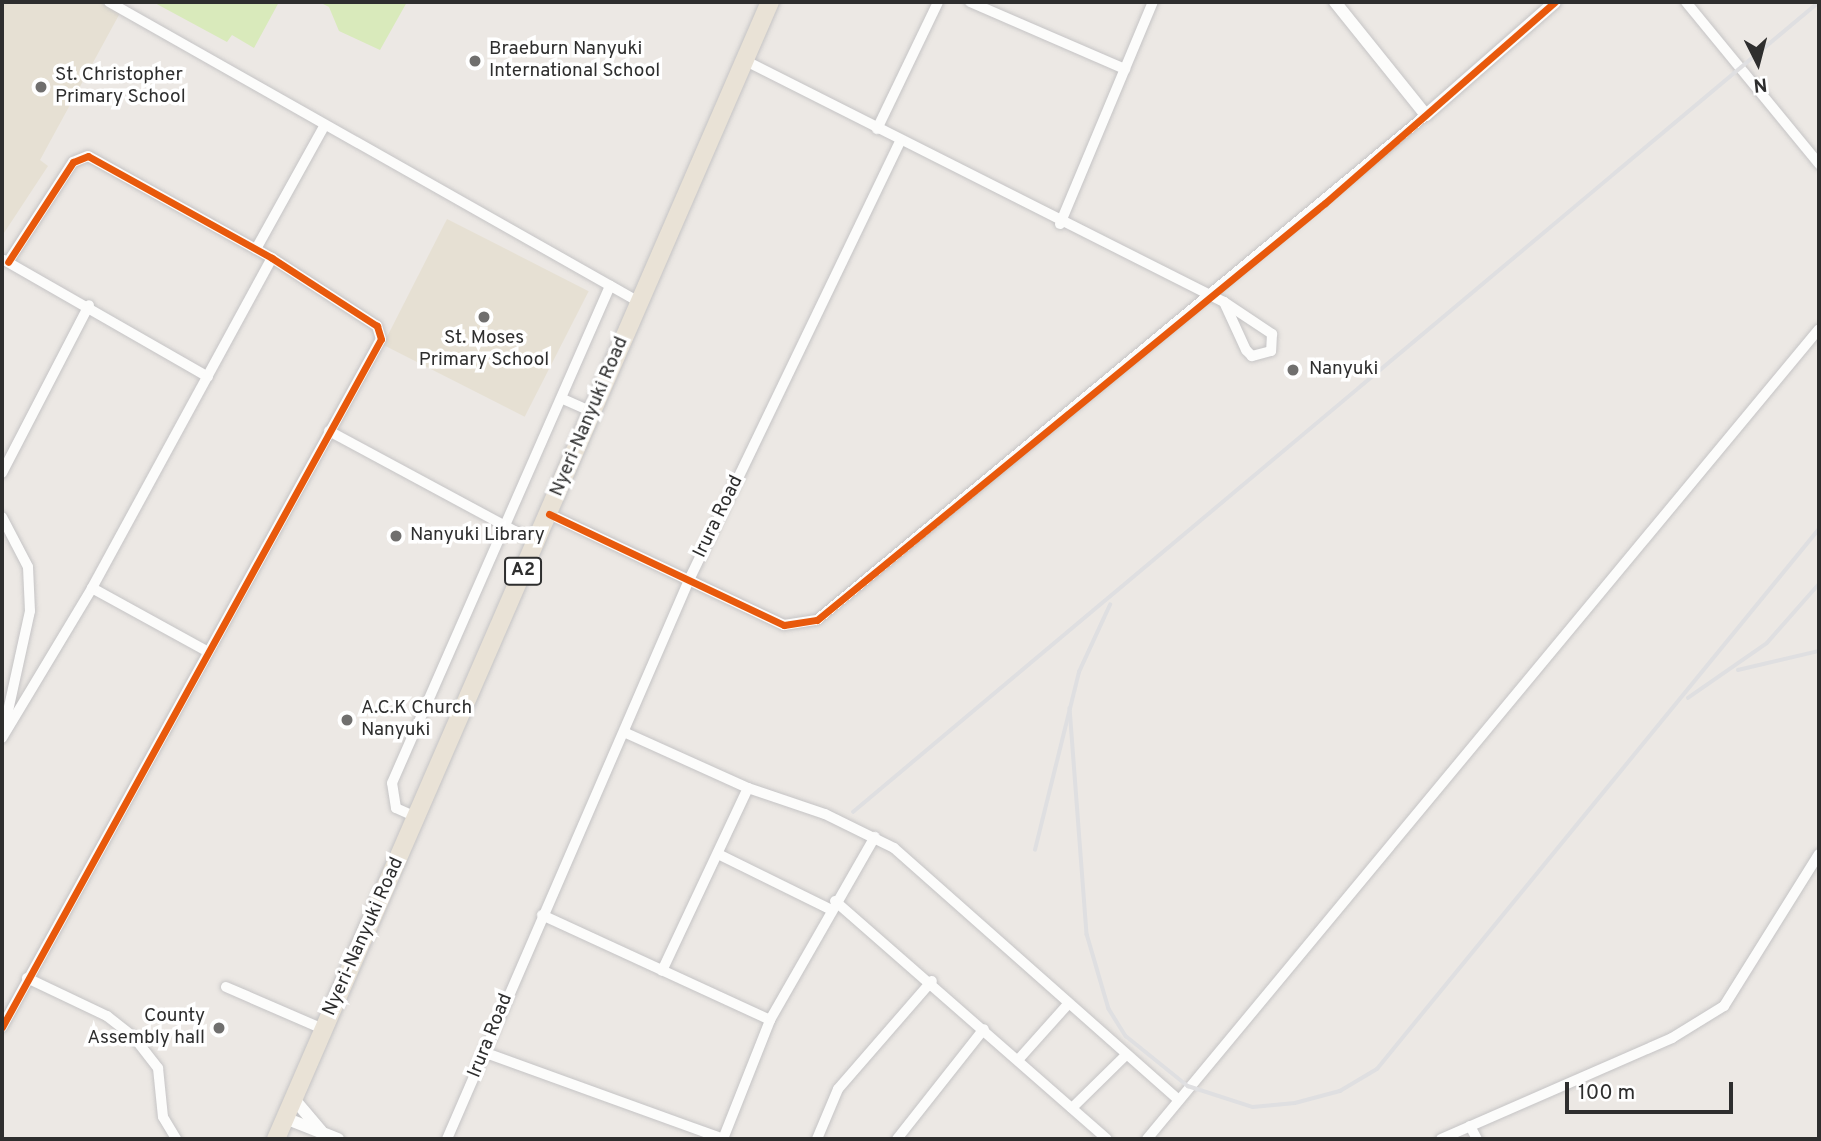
<!DOCTYPE html>
<html>
<head>
<meta charset="utf-8">
<style>
	body { margin:0 }
	#map { position:relative; width:1821px; height:1141px; overflow:hidden; background:#ece8e4; font-family:Overpass,sans-serif }
	div>[style] { position:absolute }
	.education>* { inset:0; background:#e6e0d3; transform-origin:0 0 }
	.pitch>* { inset:0; background:#d9eabb }
	.roads { filter:drop-shadow(0 0 2px #c5c4c5) drop-shadow(0 0 2px #c5c4c5) }
	.minor>* { height:10px; margin:-5px; padding:0 5px; transform-origin:5px; border-radius:5px; background:#fcfcfb }
	.tertiary>* { height:12px; margin:-6px; padding:0 6px; transform-origin:6px; border-radius:6px; background:#fcfcfb }
	.trunk>* { height:18px; margin:-9px; padding:0 9px; transform-origin:9px; border-radius:9px; background:#e9e2d6 }
	.rail>* { height:3.5px; margin:-1.75px; padding:0 1.75px; transform-origin:1.75px; border-radius:1.75px; background:#dfdfe1 }
	.cycleway>* { height:7px; margin:-3.5px; padding:0 3.5px; transform-origin:3.5px; border-radius:3.5px; background:#e8590c }
	.dots>* { width:19px; height:19px; translate:-50% -50%; box-sizing:border-box; border:4px solid #fff; border-radius:50% }
	span { translate:-50% -50%; white-space:nowrap; text-align:center; line-height:1.15; -webkit-text-stroke:7px #fff; paint-order:stroke }
	.shield-label span { padding:2px 5px; background:#fff; border:2px solid; border-radius:5px; -webkit-text-stroke-width:0 }
	.shield-label { font-size:18px; color:#2e2e2e; font-weight:700 }
	.poi-label { font-size:19px; color:#2e2e2e }
	.left { translate:0 -50%; text-align:left }
	.right { translate:-100% -50%; text-align:right }
	.street-label { font-size:19px; color:#2e2e2e }
	.frame { position:absolute; inset:0; border:4px solid #2e2e2e; pointer-events:none }
	.north { position:absolute; left:1723px; top:28px; width:70px; height:70px; -webkit-text-stroke:5px #fff; paint-order:stroke; rotate:174deg; font-size:19px; font-weight:700; line-height:28px; text-align:center; color:#2e2e2e }
	.north::after { content:''; display:block; margin:auto; width:24px; height:32px; background:#2e2e2e; clip-path:polygon(50% 0,100% 100%,50% 72%,0 100%) }
	.scale { position:absolute; left:1565px; top:1082px; width:168px; height:32px; box-sizing:border-box; border:4px solid #2e2e2e; border-top:0; padding-left:9px; font-size:21px; line-height:24px; white-space:nowrap; color:#2e2e2e; -webkit-text-stroke:5px #fff; paint-order:stroke }
</style>
</head>
<body>
<div id="map">
	<div class="education">
		<div style="clip-path:polygon(2px 2px,99px 2px,120px 13px,40px 160px,48px 166px,2px 236px)"></div>
		<div style="left:447px;top:219px;width:159px;height:141px;rotate:27deg"></div>
	</div>
	<div class="pitch">
		<div style="clip-path:polygon(153px 2px,279px 2px,254px 48px,232px 35px,227px 42px)"></div>
		<div style="clip-path:polygon(319px 2px,407px 2px,380px 50px,339px 31px,329px 7px)"></div>
	</div>
	<div class="roads">
		<div class="minor">
			<div style="left:109px;top:2px;width:609px;rotate:29.51deg"></div>
			<div style="left:970px;top:2px;width:169px;rotate:23.4deg"></div>
			<div style="left:1686px;top:2px;width:210px;rotate:50.6deg"></div>
			<div style="left:744px;top:60px;width:538px;rotate:26.76deg"></div>
			<div style="left:1224px;top:302px;width:58px;rotate:33.7deg"></div>
			<div style="left:1272px;top:334px;width:17px;rotate:93deg"></div>
			<div style="left:1271px;top:351px;width:20px;rotate:165deg"></div>
			<div style="left:1252px;top:356px;width:8px;rotate:-135deg"></div>
			<div style="left:1246px;top:350px;width:53px;rotate:-114.6deg"></div>
			<div style="left:877px;top:129px;width:141px;rotate:-64.3deg"></div>
			<div style="left:1060px;top:224px;width:241px;rotate:-67.3deg"></div>
			<div style="left:256px;top:249px;width:138px;rotate:-61deg"></div>
			<div style="left:4px;top:260px;width:235px;rotate:29.8deg"></div>
			<div style="left:563px;top:399px;width:32px;rotate:24deg"></div>
			<div style="left:329px;top:431px;width:234px;rotate:28.3deg"></div>
			<div style="left:2px;top:473px;width:189px;rotate:-62.6deg"></div>
			<div style="left:549px;top:514px;width:260px;rotate:25.3deg"></div>
			<div style="left:784px;top:625px;width:33px;rotate:-9deg"></div>
			<div style="left:817px;top:620px;width:791px;rotate:-39.67deg"></div>
			<div style="left:2px;top:517px;width:56px;rotate:62.5deg"></div>
			<div style="left:28px;top:567px;width:44px;rotate:87.4deg"></div>
			<div style="left:30px;top:611px;width:117px;rotate:102.4deg"></div>
			<div style="left:92px;top:588px;width:129px;rotate:28.8deg"></div>
			<div style="left:626px;top:733px;width:134px;rotate:24.3deg"></div>
			<div style="left:748px;top:788px;width:202px;rotate:115.2deg"></div>
			<div style="left:2px;top:738px;width:175px;rotate:-59deg"></div>
			<div style="left:92px;top:588px;width:376px;rotate:-61.4deg"></div>
			<div style="left:748px;top:788px;width:81px;rotate:18.7deg"></div>
			<div style="left:825px;top:814px;width:77px;rotate:26.2deg"></div>
			<div style="left:894px;top:848px;width:379px;rotate:41.5deg"></div>
			<div style="left:416px;top:817px;width:22px;rotate:-156deg"></div>
			<div style="left:396px;top:808px;width:25px;rotate:-99deg"></div>
			<div style="left:392px;top:783px;width:543px;rotate:-66.32deg"></div>
			<div style="left:718px;top:854px;width:125px;rotate:26.2deg"></div>
			<div style="left:835px;top:901px;width:361px;rotate:41.2deg"></div>
			<div style="left:542px;top:915px;width:251px;rotate:24.7deg"></div>
			<div style="left:27px;top:978px;width:89px;rotate:25.4deg"></div>
			<div style="left:107px;top:1016px;width:33px;rotate:38deg"></div>
			<div style="left:133px;top:1036px;width:41px;rotate:52deg"></div>
			<div style="left:158px;top:1068px;width:49px;rotate:84.2deg"></div>
			<div style="left:163px;top:1117px;width:26px;rotate:59deg"></div>
			<div style="left:226px;top:987px;width:106px;rotate:23.4deg"></div>
			<div style="left:2px;top:1027px;width:785px;rotate:-61.15deg"></div>
			<div style="left:381px;top:339px;width:14px;rotate:-107deg"></div>
			<div style="left:377px;top:326px;width:125px;rotate:-147.1deg"></div>
			<div style="left:272px;top:258px;width:210px;rotate:-151deg"></div>
			<div style="left:88px;top:156px;width:16px;rotate:158deg"></div>
			<div style="left:73px;top:162px;width:119px;rotate:123deg"></div>
			<div style="left:486px;top:1053px;width:252px;rotate:19.9deg"></div>
			<div style="left:1018px;top:1060px;width:75px;rotate:-48.2deg"></div>
			<div style="left:1072px;top:1108px;width:76px;rotate:-44.5deg"></div>
			<div style="left:1470px;top:1126px;width:15px;rotate:62deg"></div>
			<div style="left:447px;top:1139px;width:609px;rotate:-66.59deg"></div>
			<div style="left:689px;top:580px;width:488px;rotate:-64.3deg"></div>
			<div style="left:723px;top:1139px;width:128px;rotate:-68.4deg"></div>
			<div style="left:770px;top:1020px;width:211px;rotate:-60.2deg"></div>
			<div style="left:817px;top:1139px;width:54px;rotate:-67.2deg"></div>
			<div style="left:838px;top:1089px;width:143px;rotate:-49deg"></div>
			<div style="left:897px;top:1139px;width:140px;rotate:-51.7deg"></div>
			<div style="left:1147px;top:1139px;width:1052px;rotate:-50.32deg"></div>
			<div style="left:1441px;top:1139px;width:252px;rotate:-23.6deg"></div>
			<div style="left:1672px;top:1038px;width:61px;rotate:-31.6deg"></div>
			<div style="left:1724px;top:1006px;width:179px;rotate:-58deg"></div>
		</div>
		<div class="tertiary">
			<div style="left:1335px;top:2px;width:145px;rotate:51.2deg"></div>
			<div style="left:1426px;top:115px;width:171px;rotate:-41.2deg"></div>
			<div style="left:294px;top:1099px;width:42px;rotate:49.8deg"></div>
			<div style="left:285px;top:1118px;width:57px;rotate:21.6deg"></div>
		</div>
		<div class="trunk">
			<div style="left:276px;top:1139px;width:1240px;rotate:-66.52deg"></div>
		</div>
	</div>
	<div class="rail">
		<div style="left:1738px;top:670px;width:83px;rotate:-13.2deg"></div>
		<div style="left:1688px;top:698px;width:96px;rotate:-34.8deg"></div>
		<div style="left:1767px;top:643px;width:79px;rotate:-48.6deg"></div>
		<div style="left:1070px;top:708px;width:227px;rotate:85.7deg"></div>
		<div style="left:1087px;top:934px;width:78px;rotate:73.7deg"></div>
		<div style="left:1109px;top:1009px;width:32px;rotate:58deg"></div>
		<div style="left:1126px;top:1036px;width:80px;rotate:38.9deg"></div>
		<div style="left:1188px;top:1086px;width:68px;rotate:17.9deg"></div>
		<div style="left:1253px;top:1107px;width:42px;rotate:-5.4deg"></div>
		<div style="left:1295px;top:1103px;width:47px;rotate:-14.9deg"></div>
		<div style="left:1340px;top:1091px;width:43px;rotate:-30.7deg"></div>
		<div style="left:1377px;top:1069px;width:698px;rotate:-50.7deg"></div>
		<div style="left:853px;top:812px;width:1261px;rotate:-39.98deg"></div>
		<div style="left:1035px;top:850px;width:183px;rotate:-76.1deg"></div>
		<div style="left:1079px;top:672px;width:74px;rotate:-65.2deg"></div>
	</div>
	<div class="cycleway">
		<div style="left:549px;top:514px;width:260px;rotate:25.3deg"></div>
		<div style="left:784px;top:625px;width:33px;rotate:-9deg"></div>
		<div style="left:817px;top:620px;width:657px;rotate:-39.38deg"></div>
		<div style="left:1325px;top:203px;width:305px;rotate:-41.2deg"></div>
		<div style="left:2px;top:1027px;width:785px;rotate:-61.15deg"></div>
		<div style="left:381px;top:339px;width:14px;rotate:-107deg"></div>
		<div style="left:377px;top:326px;width:125px;rotate:-147.1deg"></div>
		<div style="left:272px;top:258px;width:210px;rotate:-151deg"></div>
		<div style="left:88px;top:156px;width:16px;rotate:158deg"></div>
		<div style="left:73px;top:162px;width:119px;rotate:123deg"></div>
	</div>
	<div class="dots">
		<div style="left:475px;top:61px;background:#706f6e"></div>
		<div style="left:41px;top:87px;background:#706f6e"></div>
		<div style="left:484px;top:317px;background:#706f6e"></div>
		<div style="left:1293px;top:370px;background:#706f6e"></div>
		<div style="left:396px;top:536px;background:#706f6e"></div>
		<div style="left:347px;top:720px;background:#706f6e"></div>
		<div style="left:219px;top:1028px;background:#706f6e"></div>
	</div>
	<div class="shield-label">
		<span style="left:523px;top:571px">A2</span>
	</div>
	<div class="poi-label">
		<span class="left" style="left:489px;top:61px">Braeburn Nanyuki<br>International School</span>
		<span class="left" style="left:55px;top:87px">St. Christopher<br>Primary School</span>
		<span style="left:484px;top:350px">St. Moses<br>Primary School</span>
		<span class="left" style="left:1309px;top:370px">Nanyuki</span>
		<span class="left" style="left:410px;top:536px">Nanyuki Library</span>
		<span class="left" style="left:361px;top:720px">A.C.K Church<br>Nanyuki</span>
		<span class="right" style="left:205px;top:1028px">County<br>Assembly hall</span>
	</div>
	<div class="street-label">
		<span style="left:590px;top:417px;rotate:-67deg">Nyeri-Nanyuki Road</span>
		<span style="left:719px;top:517px;rotate:-64deg">Irura Road</span>
		<span style="left:364px;top:937px;rotate:-66deg">Nyeri-Nanyuki Road</span>
		<span style="left:491px;top:1036px;rotate:-68deg">Irura Road</span>
	</div>
	<div class="frame"></div>
	<div class="north">N</div>
	<div class="scale">100 m</div>
</div>
</body>
</html>
